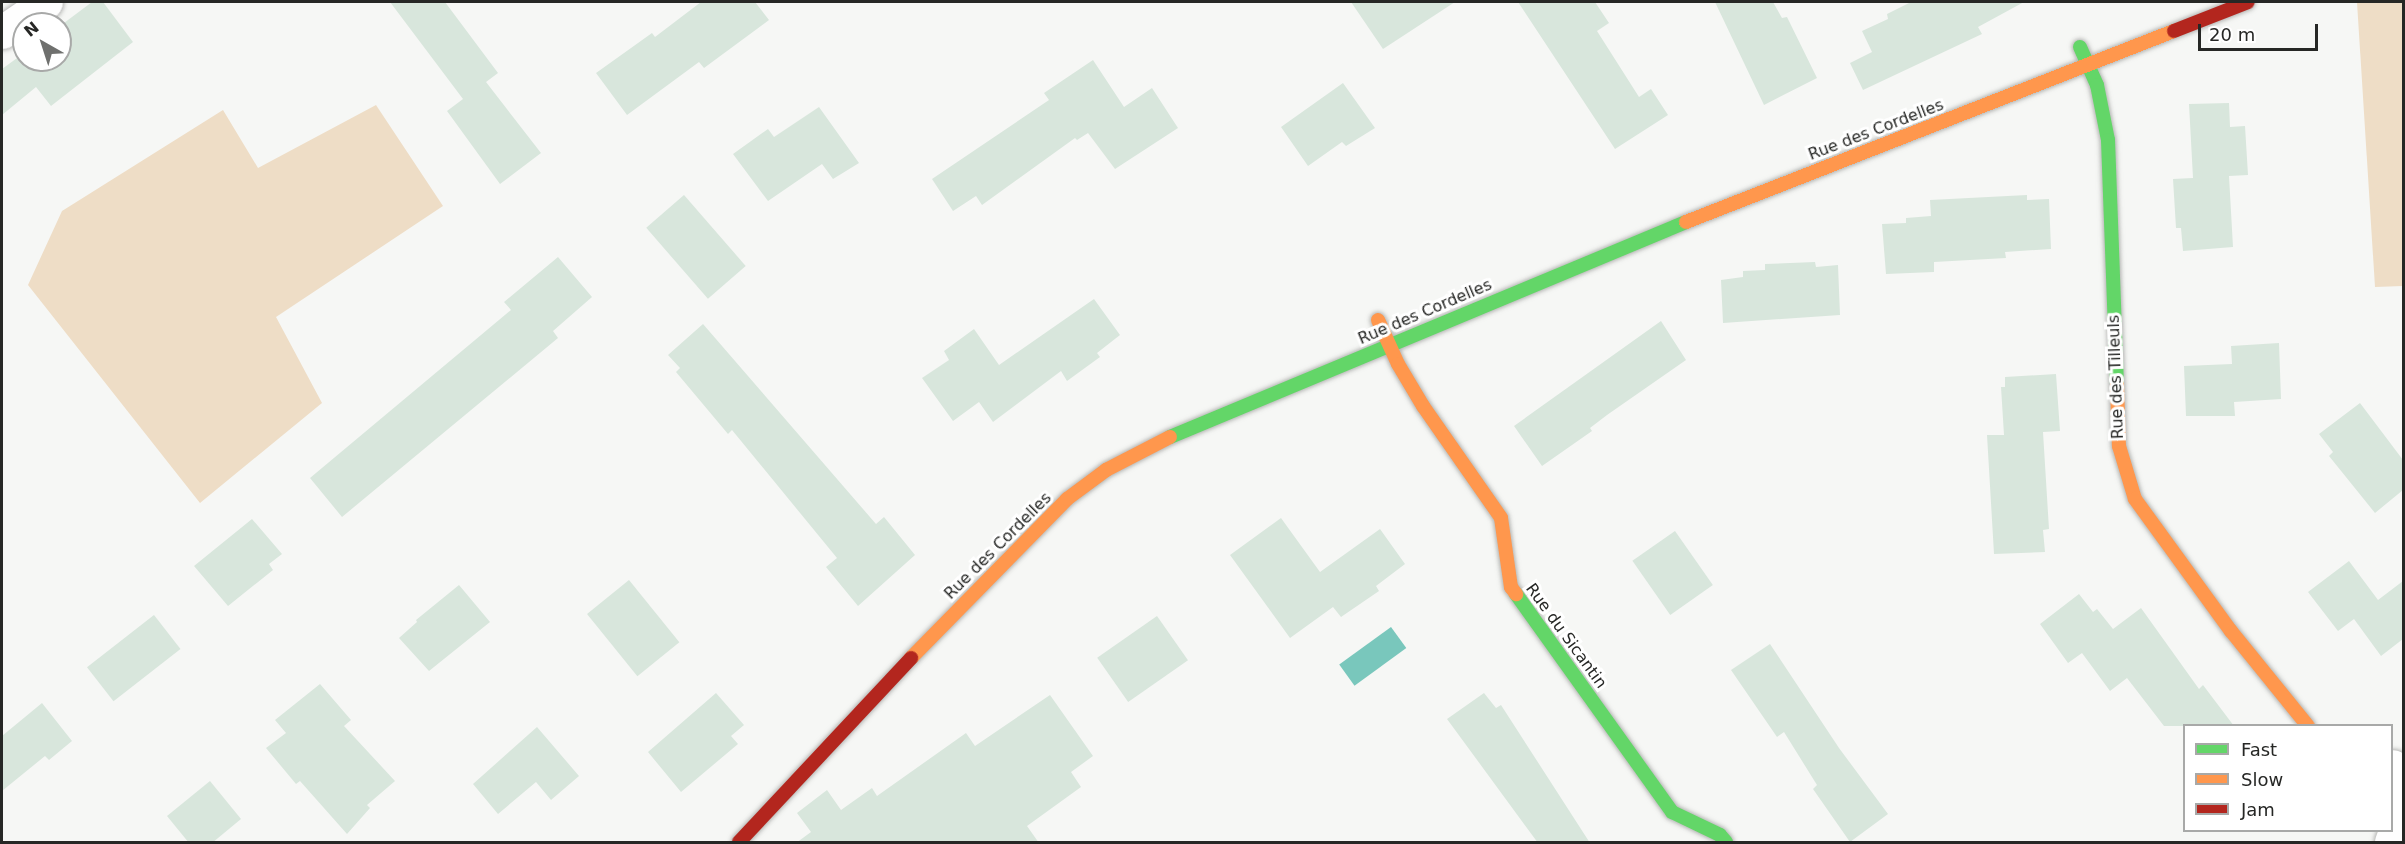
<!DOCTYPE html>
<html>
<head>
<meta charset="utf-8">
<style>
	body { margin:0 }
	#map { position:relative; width:2405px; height:844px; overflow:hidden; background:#f6f7f5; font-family:"DejaVu Sans",sans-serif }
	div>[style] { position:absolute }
	.green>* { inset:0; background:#eeddc6 }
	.water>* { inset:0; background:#79c7bc; transform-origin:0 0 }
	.building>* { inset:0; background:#d8e6dc; transform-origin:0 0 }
	.roads { filter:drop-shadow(0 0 2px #b6b7b5) drop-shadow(0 0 2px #b6b7b5) }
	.street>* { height:33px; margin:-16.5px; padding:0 16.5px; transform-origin:16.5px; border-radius:16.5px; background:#fefefe }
	.fast>* { height:14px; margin:-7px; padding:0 7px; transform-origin:7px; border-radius:7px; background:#63d668 }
	.slow>* { height:14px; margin:-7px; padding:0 7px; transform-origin:7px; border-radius:7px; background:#ff974d }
	.jam>* { height:14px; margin:-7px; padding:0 7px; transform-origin:7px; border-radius:7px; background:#b3261e }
	span { translate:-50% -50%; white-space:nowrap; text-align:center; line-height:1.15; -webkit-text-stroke:6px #fff; paint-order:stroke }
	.street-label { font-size:16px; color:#262725 }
	.frame { position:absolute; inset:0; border:3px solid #262725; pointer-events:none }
	.legend { position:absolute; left:2183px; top:724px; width:210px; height:108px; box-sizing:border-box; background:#fff; border:2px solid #a8a9a8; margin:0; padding:8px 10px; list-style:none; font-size:18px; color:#262725 }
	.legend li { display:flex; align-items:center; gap:12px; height:30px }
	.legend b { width:30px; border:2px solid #a8a9a8 }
	.north { position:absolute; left:12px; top:12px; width:60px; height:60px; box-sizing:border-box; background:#fff; border:2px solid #a8a9a8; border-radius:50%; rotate:321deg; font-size:16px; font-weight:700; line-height:24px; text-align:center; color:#262725 }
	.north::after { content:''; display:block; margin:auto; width:21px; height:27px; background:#6f706e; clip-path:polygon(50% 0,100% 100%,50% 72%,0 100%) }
	.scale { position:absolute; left:2198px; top:24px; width:120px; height:27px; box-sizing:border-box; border:3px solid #262725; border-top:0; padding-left:8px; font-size:18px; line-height:21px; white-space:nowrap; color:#262725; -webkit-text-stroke:4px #fff; paint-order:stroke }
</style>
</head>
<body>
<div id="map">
	<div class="green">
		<div style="clip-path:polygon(2357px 2px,2403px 2px,2403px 286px,2375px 287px)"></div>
		<div style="clip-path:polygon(376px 105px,443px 206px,276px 317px,322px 403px,200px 503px,28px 285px,62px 211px,223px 110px,258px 168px)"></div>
	</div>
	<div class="water">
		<div style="left:1391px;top:627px;width:26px;height:64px;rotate:54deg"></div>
	</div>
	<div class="building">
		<div style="clip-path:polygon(92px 2px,103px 2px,133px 42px,51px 106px,36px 87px,2px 115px,2px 69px,24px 53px,24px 60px,60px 60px,60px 26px)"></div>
		<div style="clip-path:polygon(390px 2px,445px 2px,498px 73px,486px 82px,541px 153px,500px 184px,447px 111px,467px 96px,463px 99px)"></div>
		<div style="clip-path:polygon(701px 2px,755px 2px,769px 20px,704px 68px,699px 62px,627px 115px,596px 73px,652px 33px,655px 37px)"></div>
		<div style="clip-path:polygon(1351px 2px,1455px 2px,1383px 49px)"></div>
		<div style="clip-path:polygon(1518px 2px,1595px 2px,1609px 23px,1597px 31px,1639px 97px,1651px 89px,1668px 115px,1615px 149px)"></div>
		<div style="clip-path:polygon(1715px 2px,1773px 2px,1782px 18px,1787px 17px,1817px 78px,1764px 105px)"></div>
		<div style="clip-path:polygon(1911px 2px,2024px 2px,1978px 27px,1982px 34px,1863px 90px,1850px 63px,1872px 52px,1862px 31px,1888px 19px,1887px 14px)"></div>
		<div style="clip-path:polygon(1093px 60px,1124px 107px,1152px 88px,1178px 128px,1115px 169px,1088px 133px,1077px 140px,1075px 138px,982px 205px,976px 196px,953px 211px,932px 179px,1049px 100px,1044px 93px)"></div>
		<div style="clip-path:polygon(1343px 83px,1375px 128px,1346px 146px,1342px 142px,1308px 166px,1281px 127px)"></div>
		<div style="clip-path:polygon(2229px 103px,2230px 127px,2245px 126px,2248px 175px,2229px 176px,2233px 247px,2183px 251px,2181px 228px,2176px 228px,2173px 179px,2193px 178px,2189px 104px)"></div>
		<div style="clip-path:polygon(819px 107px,859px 163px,833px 179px,822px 164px,768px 201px,733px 154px,768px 129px,774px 137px)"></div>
		<div style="left:684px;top:195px;width:94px;height:50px;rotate:49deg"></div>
		<div style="clip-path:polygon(2027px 195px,2027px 200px,2049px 199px,2051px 249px,2005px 252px,2006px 258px,1934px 262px,1934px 272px,1886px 274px,1882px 224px,1906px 223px,1906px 218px,1931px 216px,1930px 200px)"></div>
		<div style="clip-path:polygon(558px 257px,592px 297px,553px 331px,558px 338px,342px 517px,310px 478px,511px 310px,504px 302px)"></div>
		<div style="clip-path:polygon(1815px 262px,1816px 267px,1838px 265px,1840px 315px,1723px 323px,1721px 280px,1743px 277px,1743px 271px,1765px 270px,1765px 264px)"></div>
		<div style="clip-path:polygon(1094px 299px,1120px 335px,1097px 353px,1100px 357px,1067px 381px,1061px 371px,993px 422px,979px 402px,953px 421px,922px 378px,949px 360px,944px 351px,974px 329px,999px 365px)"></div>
		<div style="clip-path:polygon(1661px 321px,1686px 360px,1607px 415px,1590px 428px,1592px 431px,1542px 466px,1514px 426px)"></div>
		<div style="clip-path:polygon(703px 324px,876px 524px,884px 517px,915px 555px,858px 606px,826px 567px,837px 558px,732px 430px,728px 434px,676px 372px,680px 368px,668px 355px)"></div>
		<div style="clip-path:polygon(2279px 343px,2281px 399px,2234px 402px,2235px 416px,2186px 416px,2184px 366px,2232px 364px,2231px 346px)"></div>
		<div style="clip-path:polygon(2056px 374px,2060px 431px,2043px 432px,2049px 529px,2043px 530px,2045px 552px,1994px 554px,1987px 435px,2004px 435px,2001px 387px,2005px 387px,2005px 377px)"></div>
		<div style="clip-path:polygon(2360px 403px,2403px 460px,2403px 490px,2375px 513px,2329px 456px,2333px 452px,2319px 434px)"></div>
		<div style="clip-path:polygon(1281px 518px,1320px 572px,1380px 529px,1405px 564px,1376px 586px,1379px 591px,1341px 617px,1333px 607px,1290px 638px,1230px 555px)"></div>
		<div style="clip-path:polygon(252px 519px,282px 554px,269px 564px,273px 570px,228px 606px,194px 566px)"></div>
		<div style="left:1675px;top:531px;width:66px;height:52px;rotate:55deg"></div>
		<div style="clip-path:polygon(2349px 561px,2378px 600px,2403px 581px,2403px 639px,2381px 656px,2354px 619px,2338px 631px,2308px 592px)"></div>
		<div style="left:629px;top:580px;width:80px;height:54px;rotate:51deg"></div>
		<div style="clip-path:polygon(459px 585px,490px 622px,429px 671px,399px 638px,417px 622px,416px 620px)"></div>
		<div style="clip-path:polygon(2079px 594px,2093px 612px,2097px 609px,2113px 629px,2141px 608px,2199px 689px,2203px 685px,2234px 726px,2164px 726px,2127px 678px,2110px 691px,2082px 653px,2068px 663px,2040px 624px)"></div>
		<div style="left:154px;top:615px;width:43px;height:85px;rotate:52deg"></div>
		<div style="left:1157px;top:616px;width:54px;height:73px;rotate:55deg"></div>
		<div style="clip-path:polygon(1770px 644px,1839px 748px,1888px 814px,1850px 842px,1813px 789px,1817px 785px,1784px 732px,1777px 737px,1731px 670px)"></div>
		<div style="clip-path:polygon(320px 684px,351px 720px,344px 726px,395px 781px,367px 805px,370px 808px,347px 834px,300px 781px,296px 784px,266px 748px,286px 733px,275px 720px)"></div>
		<div style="clip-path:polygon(716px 693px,744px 725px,731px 736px,738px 744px,681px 792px,648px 752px)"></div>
		<div style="clip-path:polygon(1484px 693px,1496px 708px,1501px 705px,1590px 843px,1538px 843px,1447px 719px)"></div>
		<div style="clip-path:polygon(1050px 695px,1093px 756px,1071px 772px,1081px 787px,1027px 826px,1039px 843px,796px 843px,811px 832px,797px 813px,827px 790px,841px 810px,872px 788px,877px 796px,966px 733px,975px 746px)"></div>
		<div style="clip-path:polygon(42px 703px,72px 741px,49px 760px,45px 756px,2px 791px,2px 736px)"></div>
		<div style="clip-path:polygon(537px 727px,579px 776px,551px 800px,536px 782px,498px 814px,473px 784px)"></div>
		<div style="clip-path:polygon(210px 781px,241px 819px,212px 843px,189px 843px,167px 816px)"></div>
	</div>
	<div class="roads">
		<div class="street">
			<div style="left:2px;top:32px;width:53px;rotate:-34.3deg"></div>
			<div style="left:2391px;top:842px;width:23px;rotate:-70deg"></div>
			<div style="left:2399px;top:820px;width:54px;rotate:-96.3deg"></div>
		</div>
		<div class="fast">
			<div style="left:2080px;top:47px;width:42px;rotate:65.9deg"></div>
			<div style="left:2097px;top:85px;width:56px;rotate:78.7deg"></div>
			<div style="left:2108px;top:140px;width:244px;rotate:87.9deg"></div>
			<div style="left:1170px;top:437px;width:559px;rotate:-22.62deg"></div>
			<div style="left:1516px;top:594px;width:268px;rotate:54.4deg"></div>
			<div style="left:1672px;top:812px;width:53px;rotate:25.6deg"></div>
			<div style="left:1720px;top:835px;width:9px;rotate:49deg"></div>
		</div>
		<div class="slow">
			<div style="left:1686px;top:222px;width:524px;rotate:-21.38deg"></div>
			<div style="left:1378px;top:320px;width:48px;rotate:65.6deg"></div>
			<div style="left:1398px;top:364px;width:49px;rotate:59.2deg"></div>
			<div style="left:1423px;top:406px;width:136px;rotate:55.1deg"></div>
			<div style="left:1501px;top:518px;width:70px;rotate:81.8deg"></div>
			<div style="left:1511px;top:587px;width:9px;rotate:54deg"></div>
			<div style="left:2117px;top:384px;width:62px;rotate:88.2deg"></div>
			<div style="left:2119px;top:446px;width:55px;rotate:73.2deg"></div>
			<div style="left:2135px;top:499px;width:163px;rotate:54deg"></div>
			<div style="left:2231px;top:631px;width:122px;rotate:51deg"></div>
			<div style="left:911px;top:658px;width:223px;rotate:-45.5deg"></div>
			<div style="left:1067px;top:499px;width:49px;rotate:-36.6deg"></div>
			<div style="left:1106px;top:470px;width:72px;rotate:-27.3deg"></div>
		</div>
		<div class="jam">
			<div style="left:2174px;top:31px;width:79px;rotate:-21.4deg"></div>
			<div style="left:739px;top:842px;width:252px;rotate:-46.9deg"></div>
		</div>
	</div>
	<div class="street-label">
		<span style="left:1876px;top:130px;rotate:-21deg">Rue des Cordelles</span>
		<span style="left:1425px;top:312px;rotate:-23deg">Rue des Cordelles</span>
		<span style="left:2116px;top:377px;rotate:-92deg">Rue des Tilleuls</span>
		<span style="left:998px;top:546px;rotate:-45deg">Rue des Cordelles</span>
		<span style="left:1566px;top:636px;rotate:54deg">Rue du Sicantin</span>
	</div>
	<div class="frame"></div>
	<ul class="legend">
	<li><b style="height:8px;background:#63d668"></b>Fast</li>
	<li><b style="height:8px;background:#ff974d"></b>Slow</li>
	<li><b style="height:8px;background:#b3261e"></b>Jam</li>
	</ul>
	<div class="north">N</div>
	<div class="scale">20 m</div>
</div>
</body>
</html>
